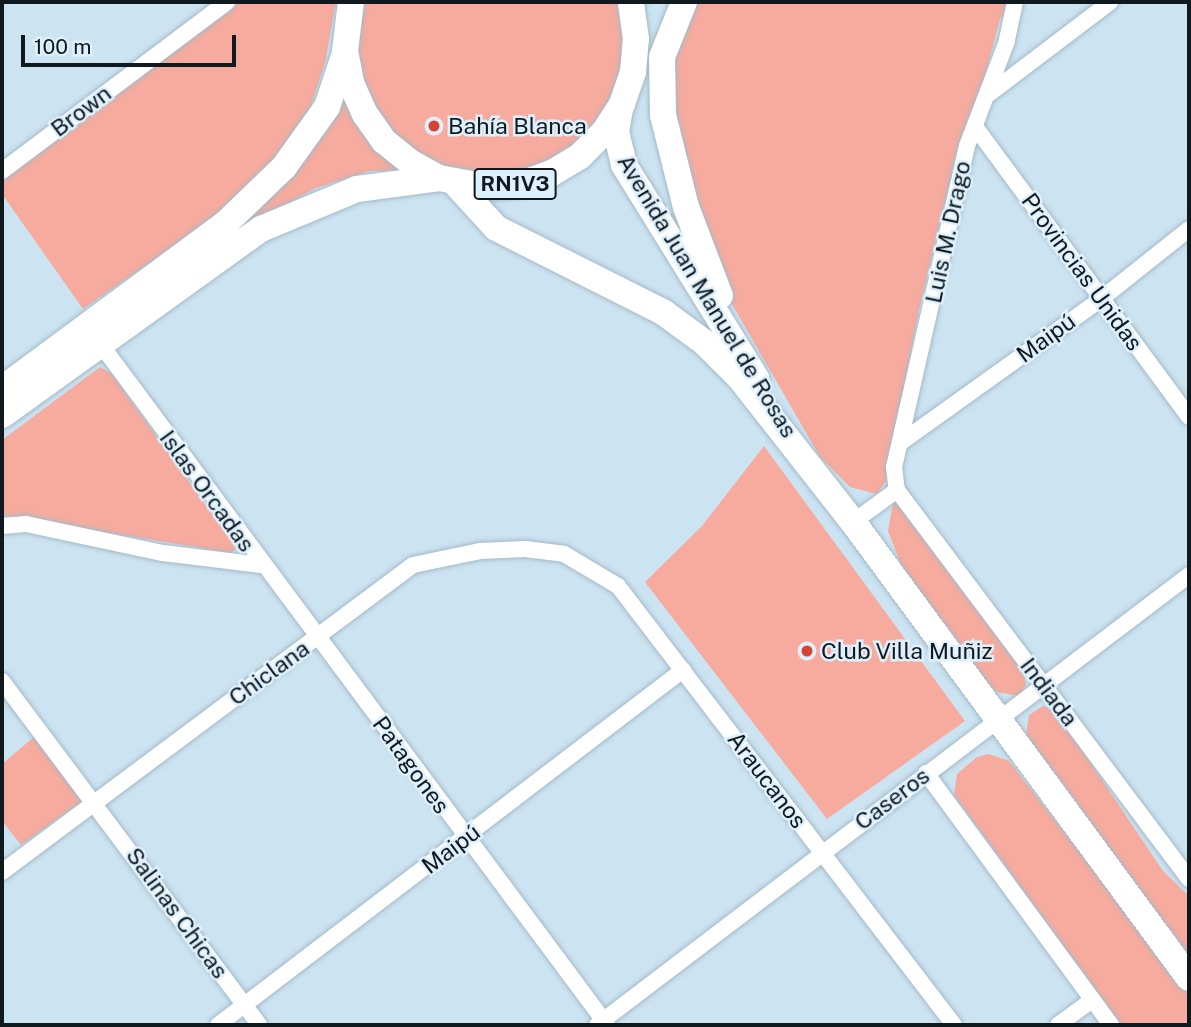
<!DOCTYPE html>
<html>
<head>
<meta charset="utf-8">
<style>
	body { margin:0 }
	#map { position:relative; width:1191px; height:1027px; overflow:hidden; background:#cce3f2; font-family:"Public Sans",sans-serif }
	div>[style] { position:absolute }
	.green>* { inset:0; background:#f7ab9e }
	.roads { filter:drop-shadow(0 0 2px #a4bac8) drop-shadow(0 0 2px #a4bac8) }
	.minor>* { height:16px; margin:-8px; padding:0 8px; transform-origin:8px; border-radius:8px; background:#fff }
	.primary>* { height:26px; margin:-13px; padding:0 13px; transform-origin:13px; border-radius:13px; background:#fff }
	.dots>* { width:19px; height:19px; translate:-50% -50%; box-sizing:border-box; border:4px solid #ddf0fc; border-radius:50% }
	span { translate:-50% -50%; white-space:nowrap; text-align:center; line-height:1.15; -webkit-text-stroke:5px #ddf0fc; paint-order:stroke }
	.shield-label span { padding:2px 5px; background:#ddf0fc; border:2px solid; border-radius:5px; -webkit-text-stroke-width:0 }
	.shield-label { font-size:21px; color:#10191e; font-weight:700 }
	.street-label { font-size:23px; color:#10191e }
	.poi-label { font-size:23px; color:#10191e }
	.left { translate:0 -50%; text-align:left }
	.frame { position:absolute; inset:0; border:4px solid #10191e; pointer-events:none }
	.scale { position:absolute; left:21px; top:35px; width:215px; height:32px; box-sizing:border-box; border:4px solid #10191e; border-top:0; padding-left:9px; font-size:21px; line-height:24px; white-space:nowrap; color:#10191e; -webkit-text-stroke:5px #ddf0fc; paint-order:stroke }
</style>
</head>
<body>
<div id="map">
	<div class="green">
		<div style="clip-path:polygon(240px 2px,336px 2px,325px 63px,310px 109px,279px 155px,216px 217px,83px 309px,2px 194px,2px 181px)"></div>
		<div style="clip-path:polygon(362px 2px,619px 2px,624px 25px,623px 69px,607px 110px,579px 144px,521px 174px,456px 174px,397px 141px,370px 105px,357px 62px)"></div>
		<div style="clip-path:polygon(699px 2px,1010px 2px,1008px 13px,1000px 19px,981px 92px,958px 147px,919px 310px,886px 481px,877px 494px,850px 487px,820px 457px,725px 292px,703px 242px,668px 88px,687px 14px)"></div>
		<div style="clip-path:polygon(344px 87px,408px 171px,370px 171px,316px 188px,202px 251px)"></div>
		<div style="clip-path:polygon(100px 367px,112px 374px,232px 542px,236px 549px,231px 553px,2px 515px,2px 440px)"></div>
		<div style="clip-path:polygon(764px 446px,965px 721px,827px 819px,645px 582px,702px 526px)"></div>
		<div style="clip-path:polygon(893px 503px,905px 507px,1023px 670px,1026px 684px,1020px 696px,997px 692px,987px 683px,901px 565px,888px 531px)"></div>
		<div style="clip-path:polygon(1043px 706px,1053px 709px,1063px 722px,1163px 871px,1189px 896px,1189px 960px,1026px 735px,1029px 715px)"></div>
		<div style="clip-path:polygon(35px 736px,84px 800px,21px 845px,2px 821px,2px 764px)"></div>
		<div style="clip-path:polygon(989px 754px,1009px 761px,1189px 993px,1189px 1025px,1121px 1025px,954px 795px,957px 774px,977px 757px)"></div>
	</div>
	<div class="roads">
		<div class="minor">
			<div style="left:1015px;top:2px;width:40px;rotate:102deg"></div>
			<div style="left:1007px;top:41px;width:112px;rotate:110.9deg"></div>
			<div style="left:967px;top:146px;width:329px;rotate:102.8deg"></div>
			<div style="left:894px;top:467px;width:23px;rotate:83deg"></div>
			<div style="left:897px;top:490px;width:486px;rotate:53.1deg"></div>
			<div style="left:989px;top:94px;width:152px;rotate:-37.2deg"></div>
			<div style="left:976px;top:128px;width:359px;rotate:53.6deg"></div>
			<div style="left:2px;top:171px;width:281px;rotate:-36.9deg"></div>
			<div style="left:99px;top:342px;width:851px;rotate:53.36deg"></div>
			<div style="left:900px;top:443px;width:247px;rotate:-35.6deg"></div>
			<div style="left:1101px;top:299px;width:112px;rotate:-38.5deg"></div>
			<div style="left:853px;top:522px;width:54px;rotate:-36deg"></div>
			<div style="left:2px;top:526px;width:24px;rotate:-5deg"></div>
			<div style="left:26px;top:524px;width:140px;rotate:12deg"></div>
			<div style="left:163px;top:553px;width:99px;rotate:7deg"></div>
			<div style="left:2px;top:681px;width:429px;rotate:53.2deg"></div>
			<div style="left:926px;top:773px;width:313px;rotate:53.7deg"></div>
			<div style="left:2px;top:872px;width:513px;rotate:-36.76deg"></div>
			<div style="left:413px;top:565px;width:68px;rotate:-11.8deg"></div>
			<div style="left:480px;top:551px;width:45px;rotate:-2.5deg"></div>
			<div style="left:525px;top:549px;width:39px;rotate:7deg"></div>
			<div style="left:564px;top:554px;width:63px;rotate:30.7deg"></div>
			<div style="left:618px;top:586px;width:553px;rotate:52.57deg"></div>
			<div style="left:218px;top:1025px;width:585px;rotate:-37.36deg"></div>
			<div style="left:597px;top:1025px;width:744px;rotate:-37.24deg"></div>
			<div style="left:1058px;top:1025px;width:42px;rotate:-36.3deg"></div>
		</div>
		<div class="primary">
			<div style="left:351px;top:2px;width:49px;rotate:97deg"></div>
			<div style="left:345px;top:51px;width:33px;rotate:79deg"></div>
			<div style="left:351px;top:83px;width:34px;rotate:66deg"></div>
			<div style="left:365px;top:114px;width:33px;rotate:55deg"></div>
			<div style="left:384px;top:141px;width:33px;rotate:39deg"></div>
			<div style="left:410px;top:162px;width:33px;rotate:29deg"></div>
			<div style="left:439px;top:178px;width:50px;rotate:10.4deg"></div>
			<div style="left:488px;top:187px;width:33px;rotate:-5deg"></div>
			<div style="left:521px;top:184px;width:33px;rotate:-20deg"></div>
			<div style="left:552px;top:173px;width:33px;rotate:-31deg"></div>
			<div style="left:580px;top:156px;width:34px;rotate:-45deg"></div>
			<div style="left:604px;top:132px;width:33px;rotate:-57deg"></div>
			<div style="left:622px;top:104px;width:34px;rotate:-71deg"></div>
			<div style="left:633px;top:72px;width:33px;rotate:-85deg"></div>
			<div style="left:636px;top:39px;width:37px;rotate:-98deg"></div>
			<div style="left:684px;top:2px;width:59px;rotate:111.8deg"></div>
			<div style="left:662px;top:57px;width:58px;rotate:89deg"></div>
			<div style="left:663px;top:115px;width:95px;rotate:76deg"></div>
			<div style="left:686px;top:207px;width:95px;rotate:69.1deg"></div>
			<div style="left:620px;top:109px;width:23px;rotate:100deg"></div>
			<div style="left:616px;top:132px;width:34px;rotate:76deg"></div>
			<div style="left:624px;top:165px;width:251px;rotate:58.2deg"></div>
			<div style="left:454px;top:182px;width:62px;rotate:47.6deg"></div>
			<div style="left:496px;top:228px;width:187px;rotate:26.7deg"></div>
			<div style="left:663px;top:312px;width:52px;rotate:36.4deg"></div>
			<div style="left:705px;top:343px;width:49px;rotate:45deg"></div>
			<div style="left:740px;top:378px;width:183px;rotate:51.9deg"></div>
			<div style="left:853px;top:522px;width:566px;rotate:53.62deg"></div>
			<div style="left:2px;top:389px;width:279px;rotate:-36.5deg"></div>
			<div style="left:226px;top:223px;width:81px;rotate:-44deg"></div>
			<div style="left:284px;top:167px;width:74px;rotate:-54.4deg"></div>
			<div style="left:327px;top:107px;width:54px;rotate:-71.6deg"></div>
			<div style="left:2px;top:415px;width:319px;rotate:-35.7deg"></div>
			<div style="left:261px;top:229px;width:104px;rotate:-22.6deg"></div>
			<div style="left:357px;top:189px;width:83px;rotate:-7.6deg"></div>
		</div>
	</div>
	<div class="dots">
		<div style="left:434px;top:126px;background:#d34636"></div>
		<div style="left:807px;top:651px;background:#d34636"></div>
	</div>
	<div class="shield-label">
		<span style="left:515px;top:184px">RN1V3</span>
	</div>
	<div class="street-label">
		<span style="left:81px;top:111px;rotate:-37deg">Brown</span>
		<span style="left:948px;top:232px;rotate:-78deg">Luis M. Drago</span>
		<span style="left:1082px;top:272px;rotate:54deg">Provincias Unidas</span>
		<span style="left:707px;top:296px;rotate:59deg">Avenida Juan Manuel de Rosas</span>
		<span style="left:1046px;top:338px;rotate:-36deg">Maipú</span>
		<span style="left:207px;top:491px;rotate:54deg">Islas Orcadas</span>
		<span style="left:269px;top:673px;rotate:-36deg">Chiclana</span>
		<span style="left:1049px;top:692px;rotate:53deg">Indiada</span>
		<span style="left:411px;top:765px;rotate:54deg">Patagones</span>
		<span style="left:767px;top:780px;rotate:53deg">Araucanos</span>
		<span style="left:892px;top:799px;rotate:-37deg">Caseros</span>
		<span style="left:451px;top:849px;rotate:-37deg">Maipú</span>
		<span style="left:177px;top:913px;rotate:54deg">Salinas Chicas</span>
	</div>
	<div class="poi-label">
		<span class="left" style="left:448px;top:126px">Bahía Blanca</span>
		<span class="left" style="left:821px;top:651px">Club Villa Muñiz</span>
	</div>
	<div class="frame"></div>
	<div class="scale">100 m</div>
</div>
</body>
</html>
